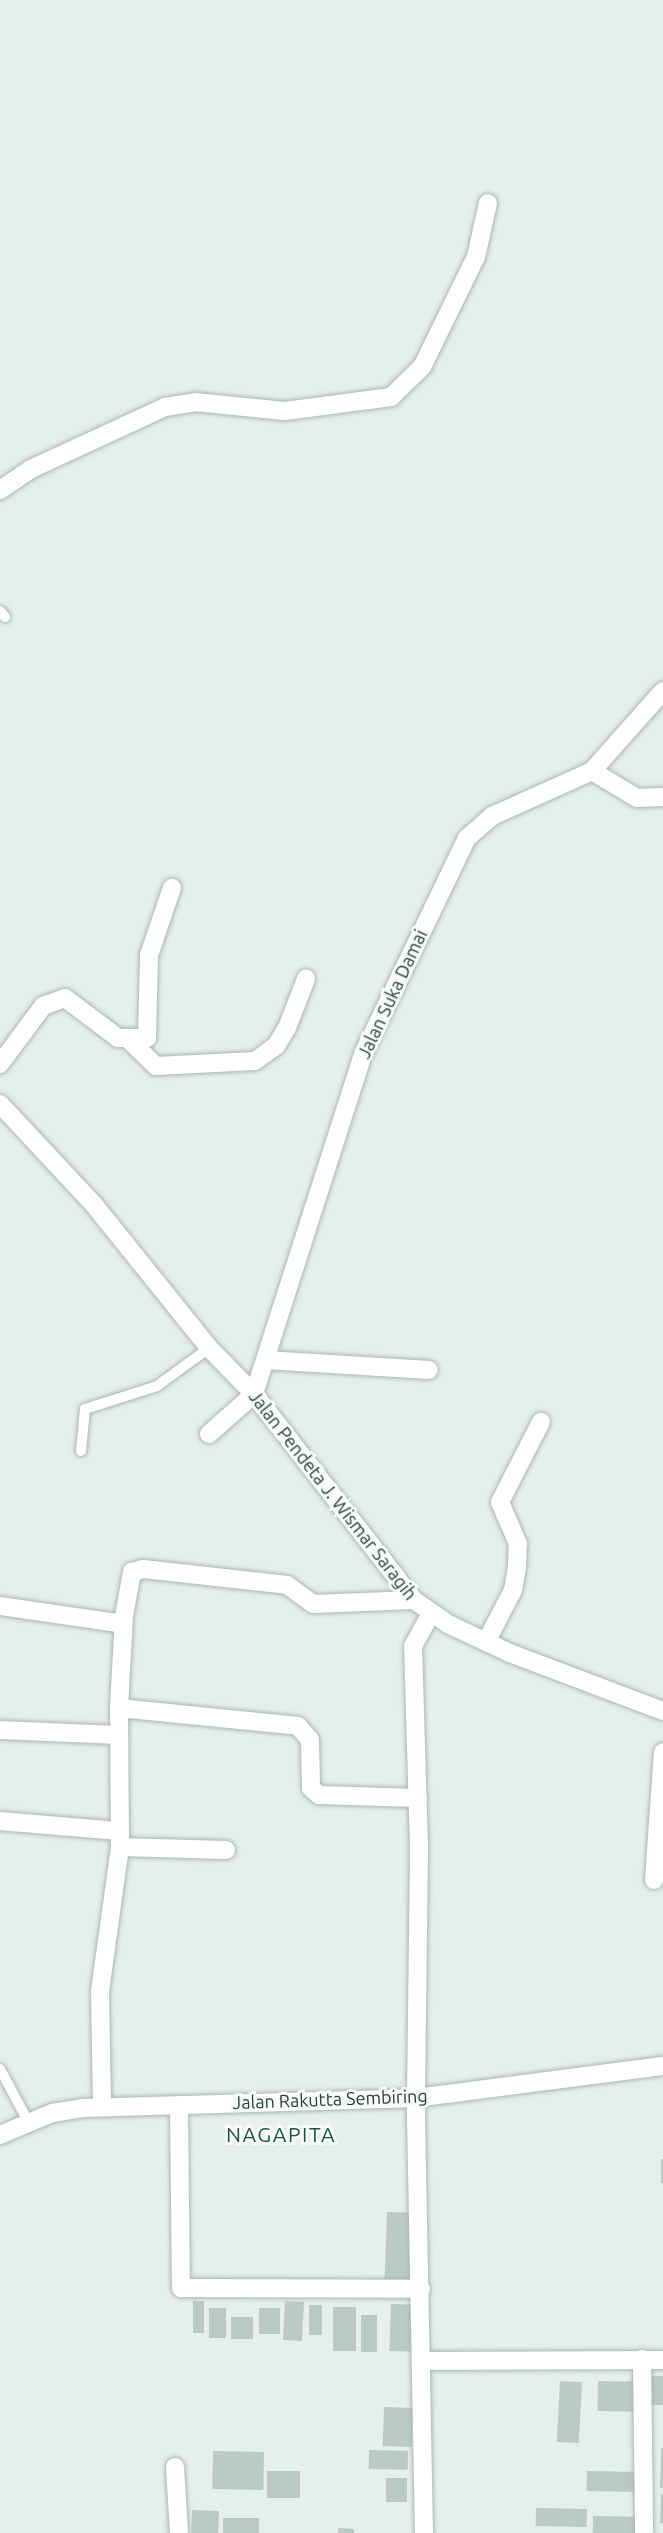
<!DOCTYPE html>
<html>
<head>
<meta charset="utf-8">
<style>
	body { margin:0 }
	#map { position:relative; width:663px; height:2533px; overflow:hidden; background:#e6efeb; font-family:Ubuntu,sans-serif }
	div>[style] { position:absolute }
	.building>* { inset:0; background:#bbcac4; transform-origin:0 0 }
	.roads { filter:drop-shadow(0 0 2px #a8b8b2) drop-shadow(0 0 2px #a8b8b2) }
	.service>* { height:10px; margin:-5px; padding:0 5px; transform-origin:5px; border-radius:5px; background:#fff }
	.minor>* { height:18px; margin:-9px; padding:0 9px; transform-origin:9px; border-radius:9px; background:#fff }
	.tertiary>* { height:18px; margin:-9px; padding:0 9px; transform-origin:9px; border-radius:9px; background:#fff }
	.secondary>* { height:18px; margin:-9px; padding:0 9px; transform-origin:9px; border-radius:9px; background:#fff }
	span { translate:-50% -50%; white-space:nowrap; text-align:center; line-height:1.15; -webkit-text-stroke:6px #f7fbf9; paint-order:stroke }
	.street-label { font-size:18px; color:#24423a }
	.quarter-label { font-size:21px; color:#1f5548; letter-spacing:1.5px }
</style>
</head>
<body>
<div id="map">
	<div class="building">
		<div style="left:661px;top:2159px;width:2px;height:24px"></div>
		<div style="left:387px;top:2212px;width:29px;height:71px;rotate:2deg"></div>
		<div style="left:193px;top:2301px;width:11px;height:32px"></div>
		<div style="left:285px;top:2301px;width:19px;height:39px;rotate:3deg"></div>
		<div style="left:391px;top:2304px;width:23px;height:47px;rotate:2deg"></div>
		<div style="left:309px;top:2305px;width:13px;height:30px"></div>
		<div style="left:333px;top:2307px;width:23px;height:44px"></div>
		<div style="left:209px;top:2308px;width:17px;height:30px"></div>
		<div style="left:259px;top:2308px;width:21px;height:26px"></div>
		<div style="left:361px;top:2315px;width:16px;height:37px"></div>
		<div style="left:231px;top:2317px;width:22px;height:22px"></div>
		<div style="left:650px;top:2376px;width:13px;height:29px"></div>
		<div style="left:560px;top:2381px;width:22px;height:61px;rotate:3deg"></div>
		<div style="left:598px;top:2381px;width:44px;height:30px;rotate:1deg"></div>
		<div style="left:384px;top:2407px;width:29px;height:39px;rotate:2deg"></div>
		<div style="clip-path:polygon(661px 2448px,663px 2448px,663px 2488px,660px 2488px)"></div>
		<div style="left:369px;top:2450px;width:39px;height:19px;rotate:1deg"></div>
		<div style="left:213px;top:2451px;width:51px;height:38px;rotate:1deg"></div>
		<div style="left:267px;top:2471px;width:33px;height:27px"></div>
		<div style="left:587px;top:2471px;width:56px;height:20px;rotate:1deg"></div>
		<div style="left:386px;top:2478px;width:21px;height:24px"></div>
		<div style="clip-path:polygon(661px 2494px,663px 2494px,663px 2523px,660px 2523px)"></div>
		<div style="left:536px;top:2508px;width:51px;height:18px;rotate:1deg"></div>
		<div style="left:192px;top:2510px;width:27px;height:23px;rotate:2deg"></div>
		<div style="left:593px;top:2516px;width:46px;height:17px;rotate:1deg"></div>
		<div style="left:223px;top:2518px;width:36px;height:15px"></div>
		<div style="clip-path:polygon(338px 2528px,354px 2529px,354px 2533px,338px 2533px)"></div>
	</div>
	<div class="roads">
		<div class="service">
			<div style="left:0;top:611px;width:8px;rotate:50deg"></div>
			<div style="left:81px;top:1451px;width:42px;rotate:-84.6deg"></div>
			<div style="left:85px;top:1409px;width:76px;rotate:-17.7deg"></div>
			<div style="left:157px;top:1386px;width:64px;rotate:-36.2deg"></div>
			<div style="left:0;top:2069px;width:61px;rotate:61.8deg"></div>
		</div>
		<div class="minor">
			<div style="left:0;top:490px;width:37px;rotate:-34deg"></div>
			<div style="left:31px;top:469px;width:148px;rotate:-24.8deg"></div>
			<div style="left:165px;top:407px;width:30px;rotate:-9deg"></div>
			<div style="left:195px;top:402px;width:90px;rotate:5.7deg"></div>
			<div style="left:285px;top:411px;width:107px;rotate:-7.5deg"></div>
			<div style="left:391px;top:397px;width:43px;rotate:-44.1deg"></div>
			<div style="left:422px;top:367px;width:123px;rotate:-63.9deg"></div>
			<div style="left:476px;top:257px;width:55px;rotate:-77.5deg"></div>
			<div style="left:592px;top:771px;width:52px;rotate:31deg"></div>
			<div style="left:637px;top:798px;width:26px;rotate:-2deg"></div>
			<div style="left:130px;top:1041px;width:36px;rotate:44deg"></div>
			<div style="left:156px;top:1066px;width:99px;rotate:-2.9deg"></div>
			<div style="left:255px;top:1061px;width:26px;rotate:-36deg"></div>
			<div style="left:276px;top:1046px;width:21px;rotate:-59deg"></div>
			<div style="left:287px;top:1028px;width:53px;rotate:-68.8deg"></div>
			<div style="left:0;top:1064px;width:72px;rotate:-53.4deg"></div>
			<div style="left:43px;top:1006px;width:23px;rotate:-20deg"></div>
			<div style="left:65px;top:998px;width:66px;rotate:37deg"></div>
			<div style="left:118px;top:1038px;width:29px"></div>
			<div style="left:147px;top:1038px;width:83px;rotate:-88.6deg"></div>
			<div style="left:149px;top:955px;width:71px;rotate:-71.1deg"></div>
			<div style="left:266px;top:1360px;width:163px;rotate:3.5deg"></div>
			<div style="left:209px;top:1434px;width:60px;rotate:-41.6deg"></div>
			<div style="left:254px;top:1394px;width:359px;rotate:-72.2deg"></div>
			<div style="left:364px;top:1052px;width:237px;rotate:-64.3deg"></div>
			<div style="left:467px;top:838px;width:33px;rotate:-41deg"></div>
			<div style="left:492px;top:816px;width:110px;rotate:-24.2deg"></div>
			<div style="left:592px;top:771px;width:107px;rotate:-48.4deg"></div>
			<div style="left:0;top:1606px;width:124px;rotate:8.3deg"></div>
			<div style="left:486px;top:1642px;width:59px;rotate:-62.6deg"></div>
			<div style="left:513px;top:1590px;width:23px;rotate:-80deg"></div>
			<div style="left:517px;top:1567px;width:23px;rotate:-88deg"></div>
			<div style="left:518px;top:1544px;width:46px;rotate:-113.2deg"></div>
			<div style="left:500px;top:1502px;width:90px;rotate:-62.9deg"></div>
			<div style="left:119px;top:1708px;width:180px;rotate:5.7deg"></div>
			<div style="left:298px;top:1726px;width:18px;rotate:49deg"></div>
			<div style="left:310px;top:1740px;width:48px;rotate:88.8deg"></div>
			<div style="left:311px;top:1788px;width:11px;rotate:41deg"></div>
			<div style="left:319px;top:1795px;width:99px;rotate:1.7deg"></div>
			<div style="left:0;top:1730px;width:119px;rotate:2.4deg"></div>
			<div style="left:0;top:1821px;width:119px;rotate:4.8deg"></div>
			<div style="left:120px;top:1847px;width:106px;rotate:1.6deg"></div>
			<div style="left:654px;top:1880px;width:128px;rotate:-86deg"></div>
			<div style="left:179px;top:2105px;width:183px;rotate:89.4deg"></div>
			<div style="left:181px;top:2288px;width:240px;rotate:0.2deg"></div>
			<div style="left:102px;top:2106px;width:115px;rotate:-91deg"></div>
			<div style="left:100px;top:1991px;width:145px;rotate:-82.1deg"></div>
			<div style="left:120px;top:1847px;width:139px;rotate:-90.4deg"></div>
			<div style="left:119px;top:1708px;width:92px;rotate:-86.9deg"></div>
			<div style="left:124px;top:1616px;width:45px;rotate:-79.7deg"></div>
			<div style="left:132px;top:1572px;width:11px;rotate:-15deg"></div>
			<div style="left:143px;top:1569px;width:145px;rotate:6.3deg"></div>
			<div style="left:287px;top:1585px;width:32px;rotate:36deg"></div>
			<div style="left:313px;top:1604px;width:101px;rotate:-2.3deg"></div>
			<div style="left:642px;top:2359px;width:174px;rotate:89.3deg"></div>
			<div style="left:421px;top:2361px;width:242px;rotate:-0.2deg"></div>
			<div style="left:175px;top:2467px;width:66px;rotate:86.5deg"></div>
			<div style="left:424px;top:2533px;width:435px;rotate:-91.1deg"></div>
			<div style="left:416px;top:2098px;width:251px;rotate:-89.3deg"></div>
			<div style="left:419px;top:1847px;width:201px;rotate:-91.7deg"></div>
			<div style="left:413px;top:1646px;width:37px;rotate:-61deg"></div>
		</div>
		<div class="tertiary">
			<div style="left:0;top:1104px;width:139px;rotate:47deg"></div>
			<div style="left:95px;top:1206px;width:182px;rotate:51.2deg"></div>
			<div style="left:209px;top:1348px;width:64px;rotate:45.6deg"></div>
			<div style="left:254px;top:1394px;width:261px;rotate:52.2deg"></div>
			<div style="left:414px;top:1600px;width:42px;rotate:35.2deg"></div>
			<div style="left:448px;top:1624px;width:68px;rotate:25.1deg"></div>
			<div style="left:510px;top:1653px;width:164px;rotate:20.8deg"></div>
		</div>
		<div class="secondary">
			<div style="left:0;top:2135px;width:56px;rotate:-22.9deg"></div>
			<div style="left:52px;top:2113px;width:31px;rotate:-9deg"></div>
			<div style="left:83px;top:2108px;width:333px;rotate:-1.7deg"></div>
			<div style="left:416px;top:2098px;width:249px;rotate:-7.4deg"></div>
		</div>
	</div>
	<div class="street-label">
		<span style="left:392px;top:994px;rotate:-65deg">Jalan Suka Damai</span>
		<span style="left:333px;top:1495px;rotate:52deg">Jalan Pendeta J. Wismar Saragih</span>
		<span style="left:330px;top:2099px;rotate:-2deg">Jalan Rakutta Sembiring</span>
	</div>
	<div class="quarter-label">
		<span style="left:281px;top:2134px">NAGAPITA</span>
	</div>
</div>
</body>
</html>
